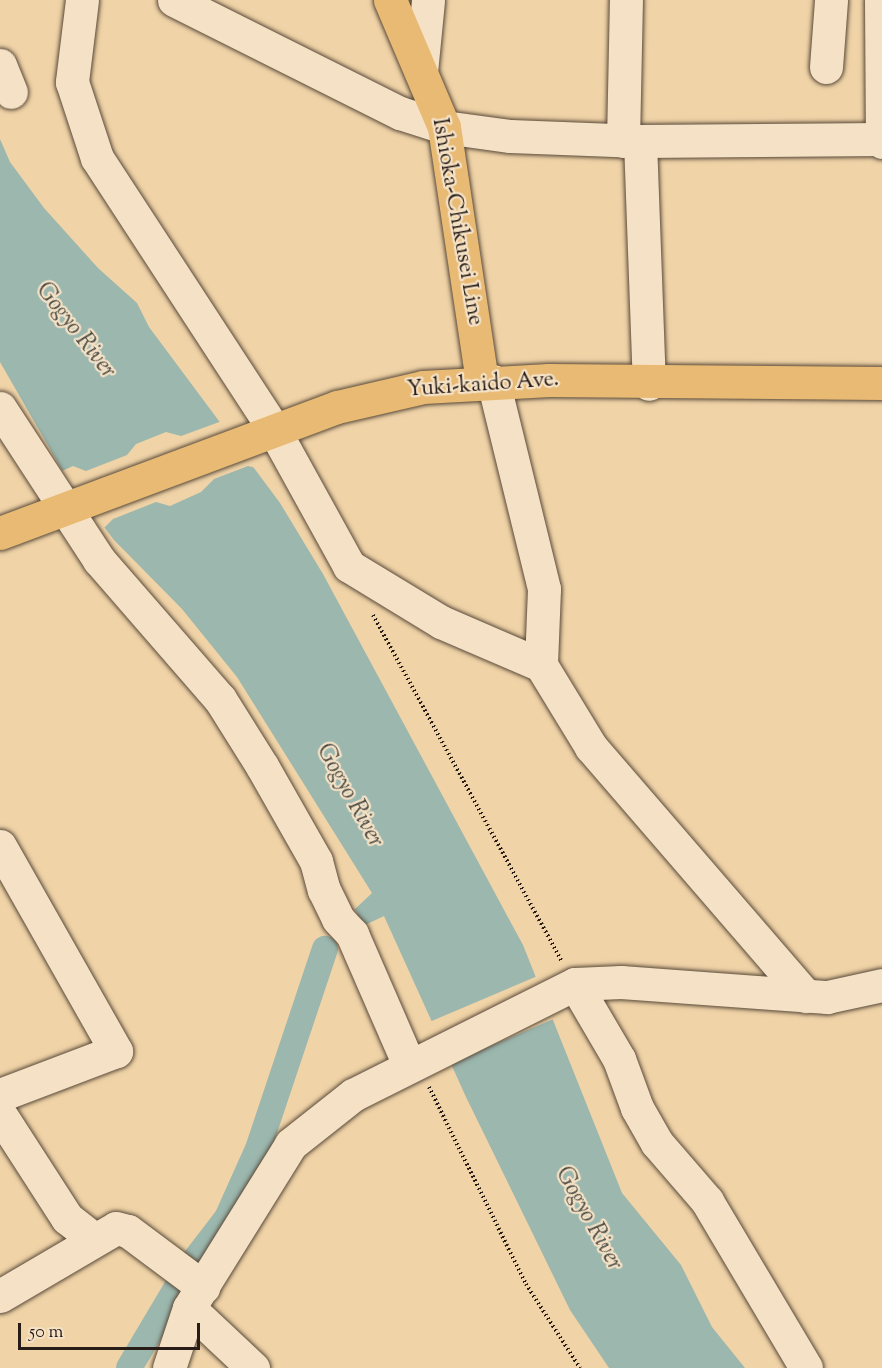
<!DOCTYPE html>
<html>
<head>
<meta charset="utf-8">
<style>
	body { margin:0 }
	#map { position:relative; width:882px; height:1368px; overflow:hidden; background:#f0d3a7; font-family:"Sorts Mill Goudy",serif }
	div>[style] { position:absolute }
	.water>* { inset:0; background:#9bb7ae }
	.pier>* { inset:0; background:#f0d3a7; transform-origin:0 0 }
	.canal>* { height:26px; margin:-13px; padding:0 13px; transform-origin:13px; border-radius:13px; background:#9bb7ae }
	.path>* { height:4px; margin-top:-2px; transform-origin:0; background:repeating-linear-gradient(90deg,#271c16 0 1.5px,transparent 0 4.5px) }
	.roads { filter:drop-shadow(0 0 2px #594a3a) drop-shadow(0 0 2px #594a3a) }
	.minor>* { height:33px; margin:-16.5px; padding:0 16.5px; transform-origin:16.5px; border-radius:16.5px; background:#f5e2c6 }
	.major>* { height:33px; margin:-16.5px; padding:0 16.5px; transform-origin:16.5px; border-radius:16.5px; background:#e8ba74 }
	span { translate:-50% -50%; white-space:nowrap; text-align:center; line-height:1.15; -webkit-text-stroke:4.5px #f5e2c6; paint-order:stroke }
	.street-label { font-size:22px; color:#271c16 }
	.water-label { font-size:24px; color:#4a4a44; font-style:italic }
	.scale { position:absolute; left:18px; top:1323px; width:182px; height:27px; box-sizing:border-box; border:3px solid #271c16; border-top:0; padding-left:8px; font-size:18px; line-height:21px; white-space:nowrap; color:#271c16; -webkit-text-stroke:4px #f5e2c6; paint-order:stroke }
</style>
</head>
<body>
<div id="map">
	<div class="water">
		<div style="clip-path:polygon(0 139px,10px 162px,44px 208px,98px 268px,137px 303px,149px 327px,280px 503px,323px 574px,523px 945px,622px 1193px,681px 1265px,712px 1327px,745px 1368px,609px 1368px,570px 1310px,466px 1097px,384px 916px,363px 926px,355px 909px,372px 893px,237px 677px,182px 609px,114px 540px,66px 477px,0 362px)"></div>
	</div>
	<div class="pier">
		<div style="clip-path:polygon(222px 421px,257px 468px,248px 466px,214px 479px,201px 492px,170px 506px,156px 502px,113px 519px,102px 530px,60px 472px,73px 466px,86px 471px,127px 455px,136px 444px,166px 432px,181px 436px)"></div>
		<div style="left:540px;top:975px;width:46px;height:121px;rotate:67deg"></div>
	</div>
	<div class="canal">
		<div style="left:194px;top:1261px;width:54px;rotate:-52.5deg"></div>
		<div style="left:227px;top:1218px;width:76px;rotate:-65.8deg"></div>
		<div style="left:258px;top:1149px;width:211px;rotate:-71.5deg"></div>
		<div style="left:129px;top:1368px;width:94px;rotate:-59.3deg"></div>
	</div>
	<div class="path">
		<div style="left:373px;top:615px;width:394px;rotate:61.4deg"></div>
		<div style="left:429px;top:1087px;width:220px;rotate:63.8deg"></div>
		<div style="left:526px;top:1284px;width:100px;rotate:57.3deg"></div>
	</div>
	<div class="roads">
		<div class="minor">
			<div style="left:82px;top:0;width:83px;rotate:97deg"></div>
			<div style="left:72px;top:82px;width:80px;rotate:71.8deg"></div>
			<div style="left:97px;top:158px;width:325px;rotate:56.9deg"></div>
			<div style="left:274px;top:430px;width:155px;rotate:61.1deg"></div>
			<div style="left:349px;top:566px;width:108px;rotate:31.3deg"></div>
			<div style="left:441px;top:622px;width:109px;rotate:23.3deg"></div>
			<div style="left:174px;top:0;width:253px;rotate:26.6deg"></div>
			<div style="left:400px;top:113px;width:46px;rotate:17.7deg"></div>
			<div style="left:444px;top:127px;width:67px;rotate:7.8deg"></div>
			<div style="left:510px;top:136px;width:130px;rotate:2.2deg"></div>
			<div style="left:640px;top:141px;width:242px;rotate:-0.5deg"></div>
			<div style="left:881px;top:0;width:142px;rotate:89.6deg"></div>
			<div style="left:0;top:65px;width:29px;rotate:68deg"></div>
			<div style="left:826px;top:67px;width:67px;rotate:-85.7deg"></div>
			<div style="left:421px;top:72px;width:72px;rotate:-84.4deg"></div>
			<div style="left:623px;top:141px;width:141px;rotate:-88.8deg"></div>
			<div style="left:640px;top:141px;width:243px;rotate:87.9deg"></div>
			<div style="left:493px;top:381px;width:214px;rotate:76.2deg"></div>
			<div style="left:544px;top:589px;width:76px;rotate:92.3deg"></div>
			<div style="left:541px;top:665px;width:96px;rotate:58.6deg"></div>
			<div style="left:591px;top:747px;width:329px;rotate:49.2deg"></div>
			<div style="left:0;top:408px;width:181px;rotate:56.9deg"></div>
			<div style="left:99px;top:560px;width:184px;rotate:49deg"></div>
			<div style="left:220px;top:699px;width:79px;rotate:57.9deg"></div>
			<div style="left:262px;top:766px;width:109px;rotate:60.4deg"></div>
			<div style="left:316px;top:861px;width:30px;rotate:75deg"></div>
			<div style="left:324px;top:890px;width:32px;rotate:64deg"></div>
			<div style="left:338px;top:919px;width:21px;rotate:47deg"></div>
			<div style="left:352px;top:934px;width:143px;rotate:66.5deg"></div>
			<div style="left:0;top:846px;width:236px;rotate:60.5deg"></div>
			<div style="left:116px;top:1051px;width:124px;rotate:159.2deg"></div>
			<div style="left:575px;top:984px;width:87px;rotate:59.6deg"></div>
			<div style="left:619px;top:1059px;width:52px;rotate:69.8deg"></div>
			<div style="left:637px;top:1108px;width:40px;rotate:60.3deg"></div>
			<div style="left:657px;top:1143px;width:77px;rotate:49.2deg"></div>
			<div style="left:707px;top:1201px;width:194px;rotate:59.3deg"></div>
			<div style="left:0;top:1114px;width:124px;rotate:57.2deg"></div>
			<div style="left:67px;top:1218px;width:34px;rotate:38deg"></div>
			<div style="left:0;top:1296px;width:134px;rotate:-30.4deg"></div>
			<div style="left:116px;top:1228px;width:12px;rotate:14deg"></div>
			<div style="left:128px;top:1231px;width:94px;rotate:36.7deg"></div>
			<div style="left:189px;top:1308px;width:88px;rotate:43.2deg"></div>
			<div style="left:169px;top:1368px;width:63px;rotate:-71.6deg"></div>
			<div style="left:189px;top:1308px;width:193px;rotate:-58.1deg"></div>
			<div style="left:291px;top:1144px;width:79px;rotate:-38.3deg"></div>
			<div style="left:353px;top:1095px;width:248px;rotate:-26.6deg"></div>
			<div style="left:575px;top:984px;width:46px;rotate:-2.5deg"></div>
			<div style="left:621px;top:982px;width:207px;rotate:4.2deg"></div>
			<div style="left:827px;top:997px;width:56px;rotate:-12.3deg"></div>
		</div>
		<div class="major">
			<div style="left:390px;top:0;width:138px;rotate:67deg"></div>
			<div style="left:444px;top:127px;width:258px;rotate:81.5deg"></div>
			<div style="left:0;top:533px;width:360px;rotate:-20.5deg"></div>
			<div style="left:337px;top:407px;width:88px;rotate:-13.1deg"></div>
			<div style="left:423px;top:387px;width:126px;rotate:-3.2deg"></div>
			<div style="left:549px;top:380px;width:333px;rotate:0.5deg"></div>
		</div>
	</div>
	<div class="street-label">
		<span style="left:456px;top:222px;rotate:80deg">Ishioka-Chikusei Line</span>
		<span style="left:483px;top:386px;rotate:-4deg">Yuki-kaido Ave.</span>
	</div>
	<div class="water-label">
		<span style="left:75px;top:331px;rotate:52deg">Gogyo River</span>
		<span style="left:349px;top:796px;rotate:61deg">Gogyo River</span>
		<span style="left:588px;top:1219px;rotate:61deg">Gogyo River</span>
	</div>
	<div class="scale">50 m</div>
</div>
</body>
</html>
